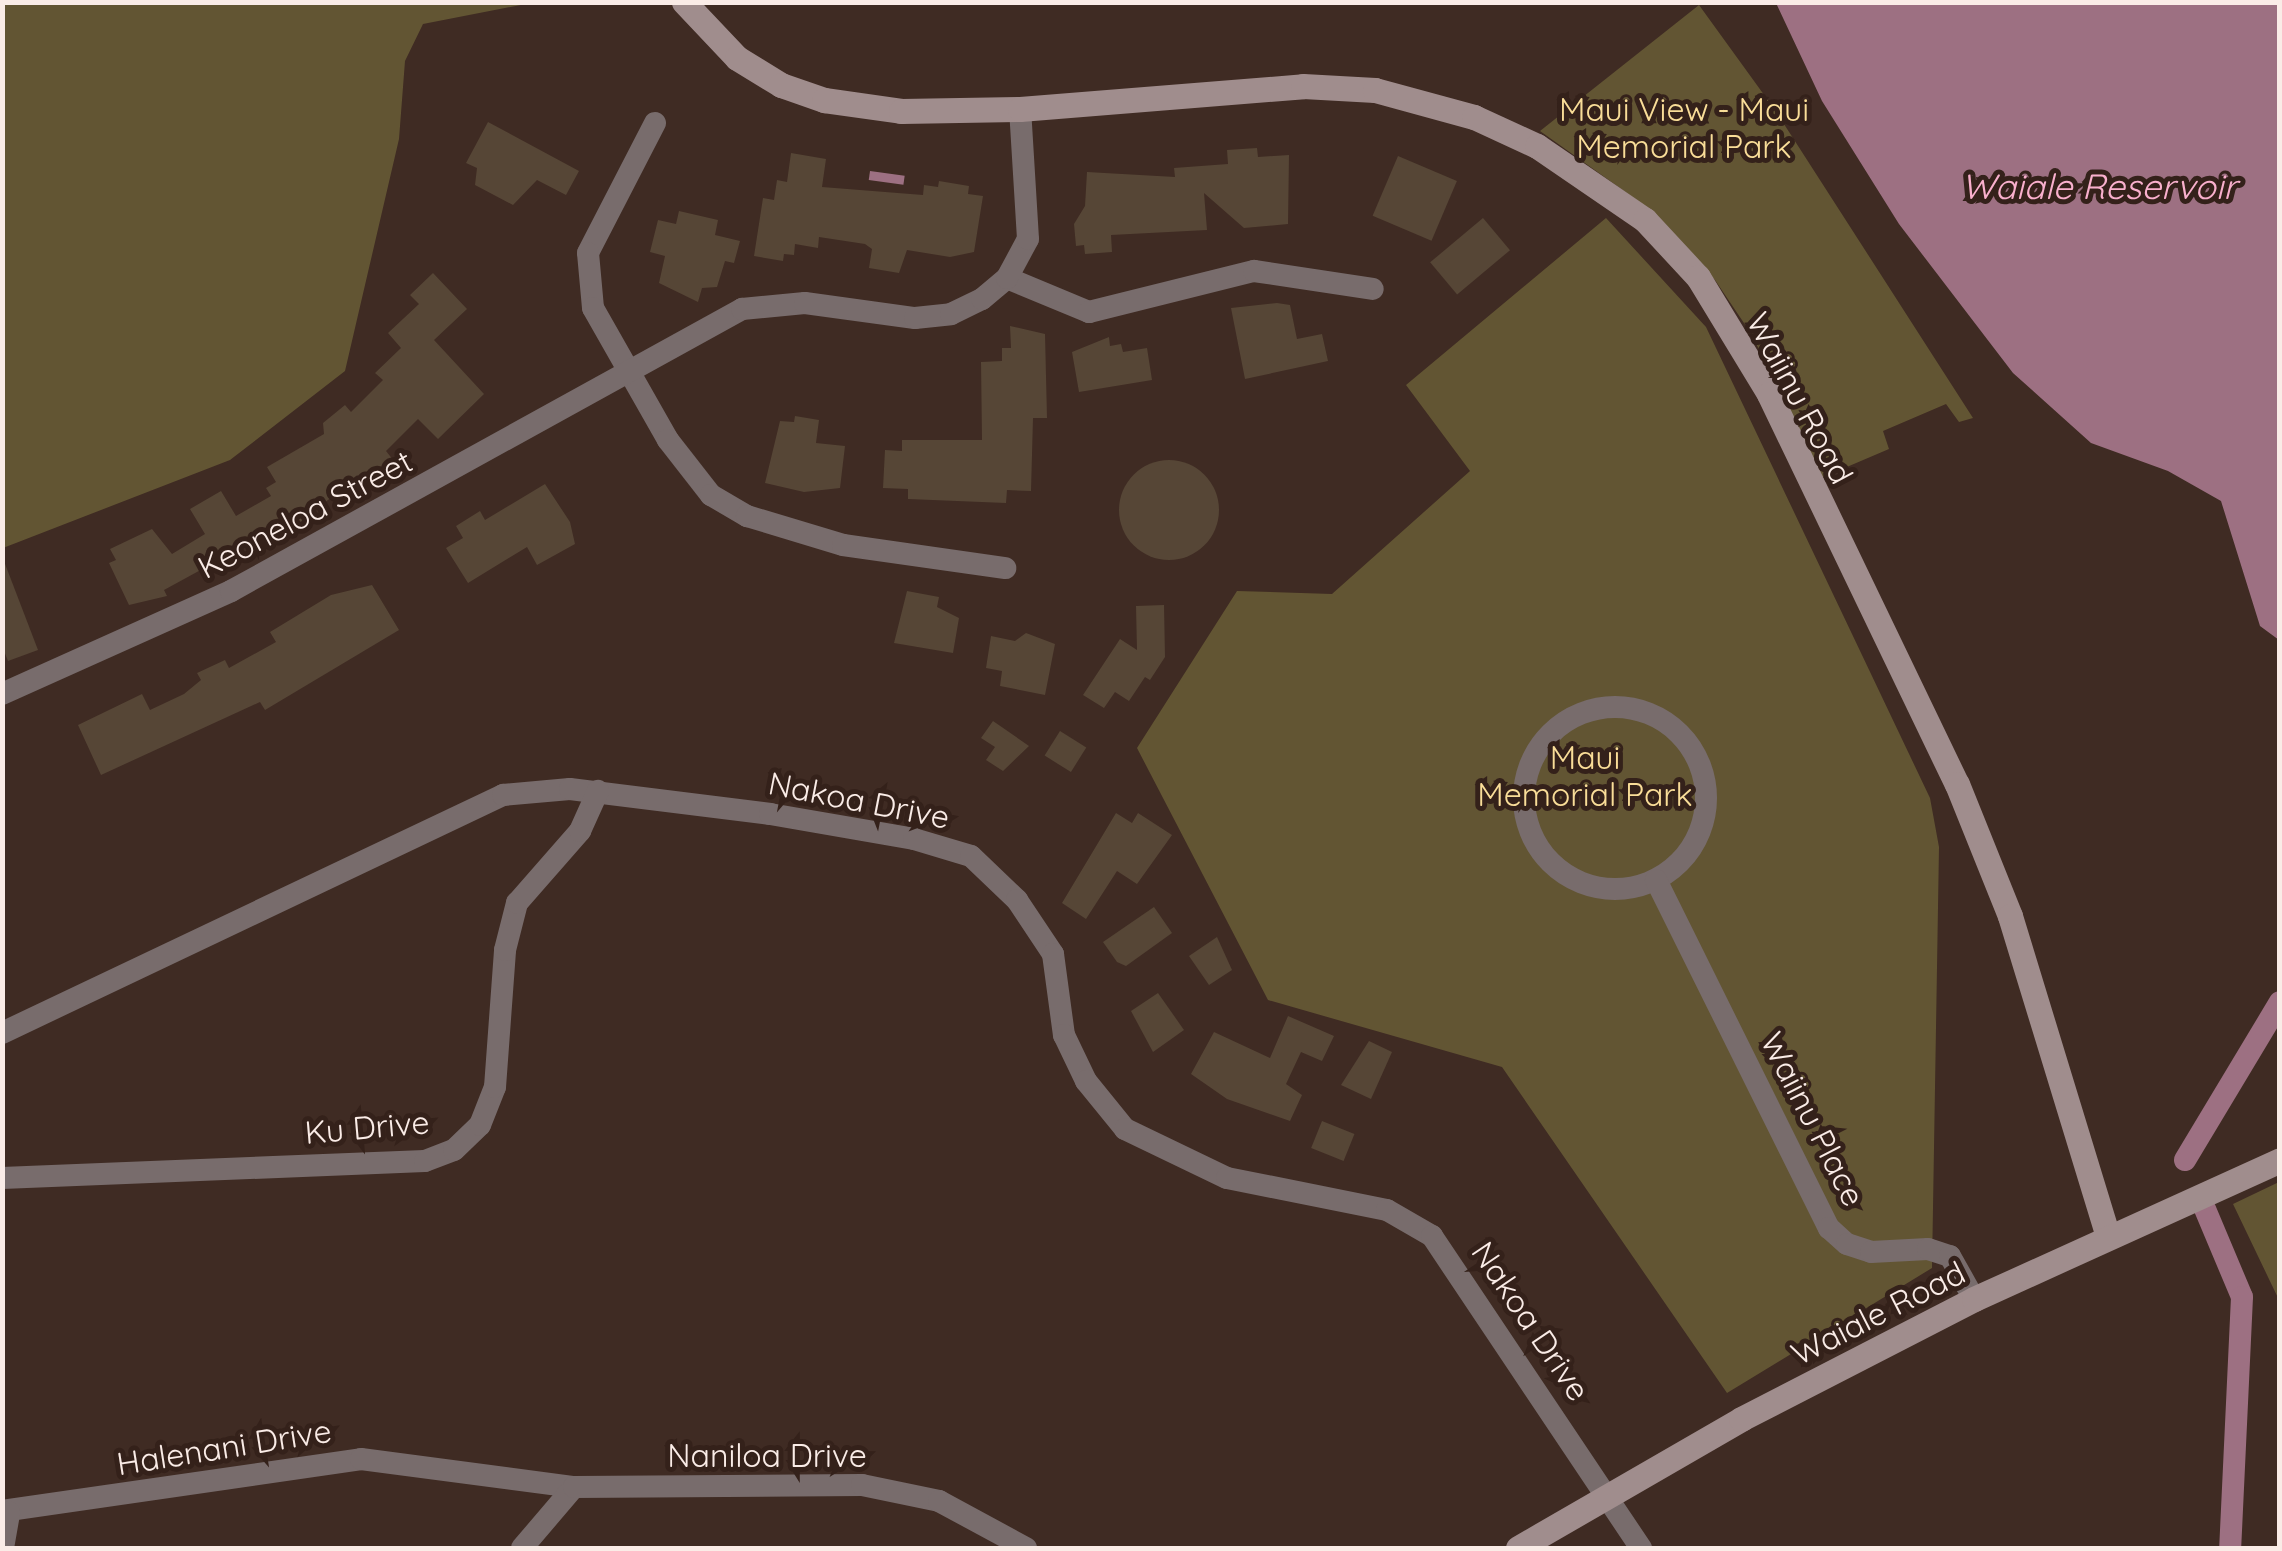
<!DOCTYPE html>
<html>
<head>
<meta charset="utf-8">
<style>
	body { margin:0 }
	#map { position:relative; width:2282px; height:1551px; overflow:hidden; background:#3f2b23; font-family:Quicksand,sans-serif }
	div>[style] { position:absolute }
	.green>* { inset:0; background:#625533 }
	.water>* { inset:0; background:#9d7082; transform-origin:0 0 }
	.canal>* { height:22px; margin:-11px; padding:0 11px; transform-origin:11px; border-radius:11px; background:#9d7082 }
	.building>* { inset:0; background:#564636; transform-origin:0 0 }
	.round { border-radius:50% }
	.street>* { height:22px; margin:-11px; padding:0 11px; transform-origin:11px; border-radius:11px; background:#786c6c }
	.street>.ring { margin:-11px; padding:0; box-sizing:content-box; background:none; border:22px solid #786c6c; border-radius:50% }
	.secondary>* { height:25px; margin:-12.5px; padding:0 12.5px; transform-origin:12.5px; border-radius:12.5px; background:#a08d8d }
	span { translate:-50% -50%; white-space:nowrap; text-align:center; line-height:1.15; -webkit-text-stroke:10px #34211a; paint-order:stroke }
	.park-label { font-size:32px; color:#f9dd98 }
	.street-label { font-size:32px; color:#faece7 }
	.water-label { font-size:35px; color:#f9b0cd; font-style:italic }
	.frame { position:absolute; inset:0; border:5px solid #faece7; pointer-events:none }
</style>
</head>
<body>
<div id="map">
	<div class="green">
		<div style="clip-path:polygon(3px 2px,531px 3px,423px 24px,405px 61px,399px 139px,345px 371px,230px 460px,3px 548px)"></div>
		<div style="clip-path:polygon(1699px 5px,1775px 110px,1973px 418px,1959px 422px,1946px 404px,1883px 431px,1889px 449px,1821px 478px,1752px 335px,1715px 280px,1641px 203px,1540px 131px)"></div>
		<div style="clip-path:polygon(1606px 218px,1706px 327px,1930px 798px,1939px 847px,1932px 1268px,1727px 1393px,1502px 1067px,1268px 1000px,1137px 748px,1237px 591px,1332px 594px,1470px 471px,1406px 385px)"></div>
		<div style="clip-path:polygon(2279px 1182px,2279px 1548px,2279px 1300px,2233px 1204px)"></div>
	</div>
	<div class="water">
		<div style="clip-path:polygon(1776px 3px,2279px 3px,2279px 640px,2260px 626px,2221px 501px,2168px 471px,2091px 443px,2013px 373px,1899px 224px,1822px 101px)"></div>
		<div style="left:870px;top:171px;width:35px;height:9px;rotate:8deg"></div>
	</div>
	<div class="canal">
		<div style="left:2185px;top:1160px;width:184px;rotate:-59deg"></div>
		<div style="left:2205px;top:1209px;width:95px;rotate:67.2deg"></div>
		<div style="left:2242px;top:1297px;width:251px;rotate:92.7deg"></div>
	</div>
	<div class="building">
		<div style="clip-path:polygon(488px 122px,579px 171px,566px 195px,537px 180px,513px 205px,475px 185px,477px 168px,466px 163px)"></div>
		<div style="clip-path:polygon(1257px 148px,1258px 157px,1289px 155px,1288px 224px,1244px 228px,1204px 193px,1207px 230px,1111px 235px,1112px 252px,1085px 254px,1084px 245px,1076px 246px,1074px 224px,1085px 206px,1087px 172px,1175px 177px,1174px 168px,1228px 164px,1227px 150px)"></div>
		<div style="clip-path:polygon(791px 153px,826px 159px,822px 187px,923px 195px,924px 185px,938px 187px,939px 181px,969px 186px,968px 194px,983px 196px,974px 252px,950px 257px,907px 250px,899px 273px,869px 268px,872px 249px,865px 244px,819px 237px,818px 248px,795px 244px,794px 255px,784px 254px,783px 261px,754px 256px,763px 198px,774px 200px,777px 180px,787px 182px)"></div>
		<div style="left:1398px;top:156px;width:64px;height:65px;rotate:23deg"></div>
		<div style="clip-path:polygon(679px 211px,718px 220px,715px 235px,740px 241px,734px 263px,725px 261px,717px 287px,702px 288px,698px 302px,659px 283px,665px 256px,650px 252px,658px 220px,676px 224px)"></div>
		<div style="left:1483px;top:218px;width:42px;height:69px;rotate:50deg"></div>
		<div style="clip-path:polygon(433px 273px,467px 309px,434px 340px,484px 394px,438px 439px,418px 419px,386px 451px,394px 461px,364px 485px,357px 477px,299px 523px,296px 518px,164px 590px,167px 596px,129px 605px,109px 563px,116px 560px,110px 549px,152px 529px,172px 554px,205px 534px,190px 509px,221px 491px,236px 516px,271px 496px,266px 488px,276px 482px,267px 467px,324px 434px,323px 423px,345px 405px,351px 412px,383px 380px,375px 373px,401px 348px,388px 333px,419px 304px,410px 295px)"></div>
		<div style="clip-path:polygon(1277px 303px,1290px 305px,1297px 339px,1322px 334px,1328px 361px,1245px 379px,1231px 308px)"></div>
		<div style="clip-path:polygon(1010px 326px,1045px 334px,1047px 418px,1033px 418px,1031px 491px,1007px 490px,1006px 503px,908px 499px,908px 489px,883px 488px,885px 450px,902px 451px,902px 440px,982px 440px,981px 362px,1002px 361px,1002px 348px,1011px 348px)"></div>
		<div style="clip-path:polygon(1109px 337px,1110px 346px,1121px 344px,1123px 352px,1147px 348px,1152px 380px,1079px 392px,1072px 352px)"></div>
		<div style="clip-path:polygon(795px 416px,819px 420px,816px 443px,845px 446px,840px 488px,804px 492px,765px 483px,780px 421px,794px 422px)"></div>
		<div class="round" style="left:1119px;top:460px;width:100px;height:100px"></div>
		<div style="clip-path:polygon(545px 484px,570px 522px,575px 544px,537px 565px,527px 547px,468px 583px,446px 548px,463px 538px,456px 526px,480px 511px,485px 520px)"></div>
		<div style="clip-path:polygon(2px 556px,38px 650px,8px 661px,2px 646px)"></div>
		<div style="clip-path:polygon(372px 585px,399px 630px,265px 710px,260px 702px,101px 775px,78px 725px,142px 694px,150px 710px,184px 694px,201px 680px,197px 673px,225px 660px,229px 668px,276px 642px,270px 632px,331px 595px)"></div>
		<div style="clip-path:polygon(907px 591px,939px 597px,937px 607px,959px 618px,953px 653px,894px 643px)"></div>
		<div style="clip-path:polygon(1164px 605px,1165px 657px,1150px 680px,1145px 677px,1129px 701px,1115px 692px,1104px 708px,1083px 695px,1120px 639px,1137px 650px,1136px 606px)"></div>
		<div style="clip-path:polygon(1026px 633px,1055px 644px,1045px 695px,1000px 686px,1002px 671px,986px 668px,991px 636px,1015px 641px)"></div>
		<div style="clip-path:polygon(993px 721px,1029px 746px,1003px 771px,986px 760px,995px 747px,981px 738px)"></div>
		<div style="left:1060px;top:731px;width:31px;height:29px;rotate:32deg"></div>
		<div style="clip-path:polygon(1116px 813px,1132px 823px,1138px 813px,1172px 835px,1137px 884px,1117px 871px,1086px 919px,1062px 903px)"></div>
		<div style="clip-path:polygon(1154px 907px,1172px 933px,1126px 966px,1117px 962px,1103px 942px)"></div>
		<div style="clip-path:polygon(1217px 937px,1232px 970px,1209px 985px,1189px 956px)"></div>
		<div style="clip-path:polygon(1158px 993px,1184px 1030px,1153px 1052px,1131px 1011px)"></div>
		<div style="clip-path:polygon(1288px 1016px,1334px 1036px,1322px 1061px,1301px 1052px,1286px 1084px,1302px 1095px,1290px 1121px,1227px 1099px,1191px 1074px,1214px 1032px,1270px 1058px)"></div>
		<div style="clip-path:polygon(1369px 1041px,1392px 1052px,1371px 1099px,1341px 1085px)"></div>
		<div style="left:1322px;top:1121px;width:35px;height:29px;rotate:22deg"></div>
	</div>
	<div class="street">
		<div style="left:655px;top:123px;width:146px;rotate:117.3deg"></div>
		<div style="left:588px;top:253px;width:55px;rotate:84.8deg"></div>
		<div style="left:593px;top:308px;width:152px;rotate:60.4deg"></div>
		<div style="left:668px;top:440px;width:70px;rotate:52deg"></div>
		<div style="left:711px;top:495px;width:42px;rotate:30.3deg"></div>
		<div style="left:747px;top:516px;width:100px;rotate:16.8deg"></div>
		<div style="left:843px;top:545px;width:164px;rotate:8.1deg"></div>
		<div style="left:1007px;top:278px;width:89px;rotate:22.5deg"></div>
		<div style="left:1089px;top:312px;width:170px;rotate:-14deg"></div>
		<div style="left:1254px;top:271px;width:120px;rotate:8.6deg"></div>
		<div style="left:2px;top:694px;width:251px;rotate:-24.2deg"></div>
		<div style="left:231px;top:591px;width:584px;rotate:-28.89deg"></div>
		<div style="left:742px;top:309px;width:63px;rotate:-5.4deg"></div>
		<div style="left:805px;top:303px;width:111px;rotate:7.8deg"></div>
		<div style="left:915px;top:318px;width:36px;rotate:-6deg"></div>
		<div style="left:951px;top:314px;width:34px;rotate:-26deg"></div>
		<div style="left:982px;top:299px;width:33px;rotate:-40deg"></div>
		<div style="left:1007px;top:278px;width:44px;rotate:-61.7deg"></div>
		<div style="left:1028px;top:239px;width:130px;rotate:-93.5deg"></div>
		<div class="ring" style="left:1524px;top:707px;width:160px;height:160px"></div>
		<div style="left:1656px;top:880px;width:389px;rotate:63.6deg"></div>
		<div style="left:1829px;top:1228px;width:24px;rotate:42deg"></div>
		<div style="left:1847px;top:1244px;width:25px;rotate:18deg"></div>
		<div style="left:1871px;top:1252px;width:57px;rotate:-3deg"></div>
		<div style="left:1928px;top:1249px;width:23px;rotate:18deg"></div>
		<div style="left:1950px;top:1256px;width:49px;rotate:60.8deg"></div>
		<div style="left:2px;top:1033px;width:555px;rotate:-25.41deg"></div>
		<div style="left:503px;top:795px;width:67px;rotate:-5.1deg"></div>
		<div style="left:570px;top:789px;width:202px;rotate:7.1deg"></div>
		<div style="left:770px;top:814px;width:146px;rotate:9.8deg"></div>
		<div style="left:914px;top:839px;width:59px;rotate:16.6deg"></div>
		<div style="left:971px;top:856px;width:64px;rotate:43.7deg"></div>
		<div style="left:1017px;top:900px;width:65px;rotate:56.3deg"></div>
		<div style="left:1053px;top:954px;width:82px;rotate:82.3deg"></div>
		<div style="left:1064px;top:1035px;width:51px;rotate:64.4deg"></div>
		<div style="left:1086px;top:1081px;width:62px;rotate:50.9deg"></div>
		<div style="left:1125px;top:1129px;width:113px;rotate:25.7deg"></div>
		<div style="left:1227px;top:1178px;width:163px;rotate:11.3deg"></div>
		<div style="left:1387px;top:1210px;width:52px;rotate:30deg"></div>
		<div style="left:1432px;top:1236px;width:376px;rotate:56.2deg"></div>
		<div style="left:2px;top:1178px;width:423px;rotate:-2.3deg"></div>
		<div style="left:425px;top:1161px;width:31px;rotate:-21deg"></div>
		<div style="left:454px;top:1150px;width:36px;rotate:-44deg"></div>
		<div style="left:480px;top:1125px;width:41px;rotate:-68.5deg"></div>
		<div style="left:495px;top:1087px;width:137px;rotate:-85.8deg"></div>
		<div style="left:505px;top:950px;width:49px;rotate:-75.7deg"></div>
		<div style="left:517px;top:903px;width:96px;rotate:-48.8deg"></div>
		<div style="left:580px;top:831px;width:44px;rotate:-65.8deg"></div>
		<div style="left:2px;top:1511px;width:363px;rotate:-8.2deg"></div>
		<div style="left:361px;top:1459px;width:215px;rotate:7.5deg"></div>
		<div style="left:3px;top:1548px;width:36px;rotate:-80deg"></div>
		<div style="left:522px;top:1548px;width:80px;rotate:-49.6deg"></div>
		<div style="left:574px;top:1487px;width:288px;rotate:-0.4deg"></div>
		<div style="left:862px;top:1485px;width:79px;rotate:11.7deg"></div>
		<div style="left:939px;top:1501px;width:99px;rotate:28.4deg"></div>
	</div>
	<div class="secondary">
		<div style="left:684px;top:2px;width:77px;rotate:46.6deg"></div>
		<div style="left:737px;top:58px;width:52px;rotate:31.5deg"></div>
		<div style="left:781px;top:85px;width:46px;rotate:19.2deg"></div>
		<div style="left:824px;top:100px;width:78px;rotate:8.1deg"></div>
		<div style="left:901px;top:111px;width:119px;rotate:-1deg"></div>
		<div style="left:1020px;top:109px;width:284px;rotate:-4.6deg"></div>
		<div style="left:1303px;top:86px;width:72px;rotate:3.2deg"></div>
		<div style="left:1375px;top:90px;width:103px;rotate:15.3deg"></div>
		<div style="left:1474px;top:117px;width:69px;rotate:24.7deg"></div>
		<div style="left:1537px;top:146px;width:131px;rotate:34.4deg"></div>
		<div style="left:1645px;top:220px;width:78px;rotate:47.1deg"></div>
		<div style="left:1698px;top:277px;width:137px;rotate:58.7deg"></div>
		<div style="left:1769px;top:394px;width:433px;rotate:64.3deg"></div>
		<div style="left:1957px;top:784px;width:142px;rotate:68.1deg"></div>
		<div style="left:2010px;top:916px;width:335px;rotate:73deg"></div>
		<div style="left:1518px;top:1548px;width:258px;rotate:-30deg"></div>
		<div style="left:1741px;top:1419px;width:262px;rotate:-27.2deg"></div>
		<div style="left:1974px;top:1299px;width:336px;rotate:-24.4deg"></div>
	</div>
	<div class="park-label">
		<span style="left:1684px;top:128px">Maui View - Maui<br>Memorial Park</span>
		<span style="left:1585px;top:776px">Maui<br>Memorial Park</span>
	</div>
	<div class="street-label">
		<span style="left:1800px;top:398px;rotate:62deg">Waiinu Road</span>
		<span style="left:305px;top:514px;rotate:-28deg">Keoneloa Street</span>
		<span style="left:859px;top:800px;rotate:11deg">Nakoa Drive</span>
		<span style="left:1813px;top:1119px;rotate:63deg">Waiinu Place</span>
		<span style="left:367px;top:1127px;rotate:-5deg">Ku Drive</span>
		<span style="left:1878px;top:1313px;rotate:-27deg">Waiale Road</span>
		<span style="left:1531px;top:1321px;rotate:56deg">Nakoa Drive</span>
		<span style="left:224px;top:1447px;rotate:-9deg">Halenani Drive</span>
		<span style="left:767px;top:1455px">Naniloa Drive</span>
	</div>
	<div class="water-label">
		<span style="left:2099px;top:186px">Waiale Reservoir</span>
	</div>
	<div class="frame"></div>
</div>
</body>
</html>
